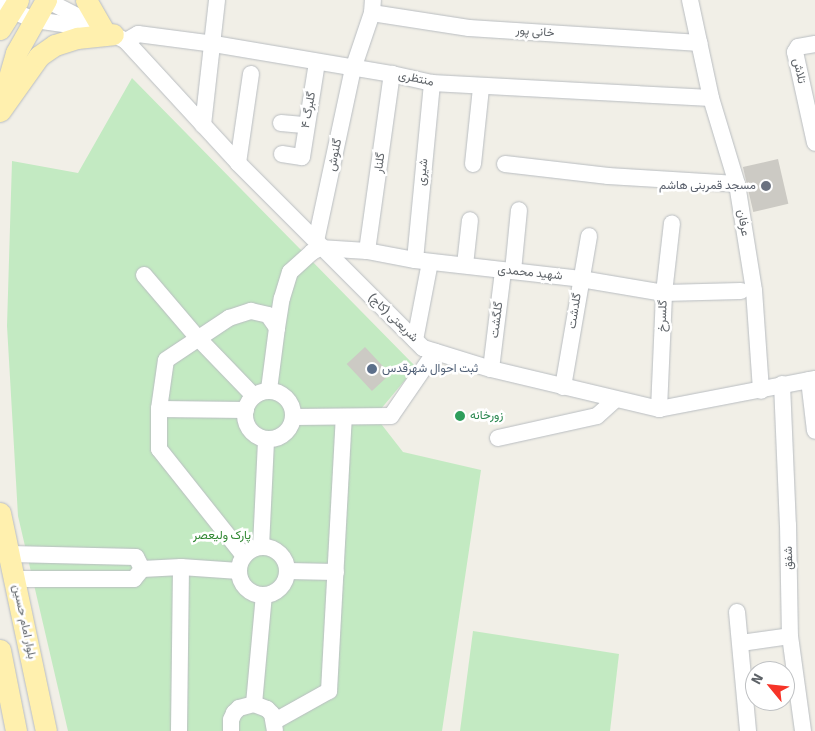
<!DOCTYPE html>
<html>
<head>
<meta charset="utf-8">
<style>
	body { margin:0 }
	#map { position:relative; width:815px; height:731px; overflow:hidden; background:#f1efe7; font-family:Signika,Vazirmatn,sans-serif }
	div>[style] { position:absolute }
	.green>* { inset:0; background:#c3eac2 }
	.building>* { inset:0; background:#cccac4; transform-origin:0 0 }
	.roads { filter:drop-shadow(0 0 1px #b9bdc1) drop-shadow(0 0 1px #b9bdc1) }
	.minor>* { height:16px; margin:-8px; padding:0 8px; transform-origin:8px; border-radius:8px; background:#fff }
	.minor>.ring { margin:-8px; padding:0; box-sizing:content-box; background:none; border:16px solid #fff; border-radius:50% }
	.major>* { height:21px; margin:-10.5px; padding:0 10.5px; transform-origin:10.5px; border-radius:10.5px; background:#fff0ae }
	.dots>* { width:14px; height:14px; translate:-50% -50%; box-sizing:border-box; border:2px solid #fff; border-radius:50% }
	span { translate:-50% -50%; white-space:nowrap; text-align:center; line-height:1.15; -webkit-text-stroke:5px #fff; paint-order:stroke }
	.street-label { font-size:12px; color:#5e6368 }
	.worship-label { font-size:12px; color:#5b616d }
	.right { translate:-100% -50%; text-align:right }
	.service-label { font-size:12px; color:#4e5e75 }
	.left { translate:0 -50%; text-align:left }
	.leisure-label { font-size:12px; color:#27864d }
	.park-label { font-size:12px; color:#2f8631 }
	.north { position:absolute; left:745px; top:661px; width:50px; height:50px; box-sizing:border-box; background:#fff; border:1px solid #bfc1c3; border-radius:50%; rotate:298deg; font-size:14px; font-weight:700; line-height:20px; text-align:center; color:#5e6368 }
	.north::after { content:''; display:block; margin:auto; width:18px; height:22px; background:#f63428; clip-path:polygon(50% 0,100% 100%,50% 72%,0 100%) }
</style>
</head>
<body>
<div id="map">
	<div class="green">
		<div style="clip-path:polygon(132px 78px,416px 367px,375px 416px,403px 452px,481px 470px,442px 731px,68px 731px,18px 516px,7px 326px,12px 161px,78px 173px)"></div>
		<div style="clip-path:polygon(473px 631px,619px 654px,610px 731px,460px 731px)"></div>
	</div>
	<div class="building">
		<div style="left:778px;top:159px;width:46px;height:36px;rotate:77deg"></div>
		<div style="left:365px;top:347px;width:37px;height:25px;rotate:47deg"></div>
	</div>
	<div class="roads">
		<div class="minor">
			<div style="left:46px;top:0;width:90px;rotate:27.1deg"></div>
			<div style="left:126px;top:41px;width:166px;rotate:47.4deg"></div>
			<div style="left:238px;top:163px;width:262px;rotate:45deg"></div>
			<div style="left:423px;top:348px;width:71px;rotate:17.2deg"></div>
			<div style="left:491px;top:369px;width:173px;rotate:13.4deg"></div>
			<div style="left:659px;top:409px;width:159px;rotate:-10.9deg"></div>
			<div style="left:690px;top:0;width:100px;rotate:77.9deg"></div>
			<div style="left:711px;top:98px;width:90px;rotate:73.2deg"></div>
			<div style="left:737px;top:184px;width:107px;rotate:80.9deg"></div>
			<div style="left:754px;top:290px;width:101px;rotate:86deg"></div>
			<div style="left:0;top:6px;width:38px;rotate:22deg"></div>
			<div style="left:35px;top:20px;width:57px;rotate:8.1deg"></div>
			<div style="left:372px;top:13px;width:98px;rotate:8.8deg"></div>
			<div style="left:469px;top:28px;width:231px;rotate:3.7deg"></div>
			<div style="left:126px;top:41px;width:14px;rotate:-30deg"></div>
			<div style="left:138px;top:34px;width:77px;rotate:7.5deg"></div>
			<div style="left:214px;top:44px;width:181px;rotate:9.6deg"></div>
			<div style="left:392px;top:74px;width:41px;rotate:12.7deg"></div>
			<div style="left:432px;top:83px;width:279px;rotate:3.1deg"></div>
			<div style="left:815px;top:44px;width:17px;rotate:170deg"></div>
			<div style="left:798px;top:47px;width:6px;rotate:121deg"></div>
			<div style="left:795px;top:52px;width:93px;rotate:77.6deg"></div>
			<div style="left:281px;top:123px;width:25px;rotate:5deg"></div>
			<div style="left:203px;top:125px;width:126px;rotate:-83.6deg"></div>
			<div style="left:282px;top:154px;width:20px;rotate:9deg"></div>
			<div style="left:302px;top:157px;width:96px;rotate:-81deg"></div>
			<div style="left:238px;top:163px;width:90px;rotate:-81.7deg"></div>
			<div style="left:473px;top:164px;width:76px;rotate:-84deg"></div>
			<div style="left:505px;top:164px;width:104px;rotate:6.6deg"></div>
			<div style="left:608px;top:176px;width:129px;rotate:3.5deg"></div>
			<div style="left:316px;top:241px;width:176px;rotate:-77.9deg"></div>
			<div style="left:353px;top:69px;width:59px;rotate:-71.3deg"></div>
			<div style="left:372px;top:13px;width:13px;rotate:-86deg"></div>
			<div style="left:367px;top:251px;width:179px;rotate:-82deg"></div>
			<div style="left:415px;top:260px;width:178px;rotate:-84.5deg"></div>
			<div style="left:465px;top:265px;width:45px;rotate:-83.7deg"></div>
			<div style="left:513px;top:271px;width:61px;rotate:-84.4deg"></div>
			<div style="left:144px;top:275px;width:82px;rotate:49.5deg"></div>
			<div style="left:197px;top:337px;width:82px;rotate:46deg"></div>
			<div style="left:277px;top:328px;width:30px;rotate:-81deg"></div>
			<div style="left:282px;top:298px;width:27px;rotate:-73deg"></div>
			<div style="left:290px;top:272px;width:30px;rotate:-42deg"></div>
			<div style="left:312px;top:252px;width:9px;rotate:-27deg"></div>
			<div style="left:320px;top:248px;width:47px;rotate:3.7deg"></div>
			<div style="left:367px;top:251px;width:49px;rotate:10.6deg"></div>
			<div style="left:415px;top:260px;width:167px;rotate:6.5deg"></div>
			<div style="left:581px;top:279px;width:84px;rotate:9.6deg"></div>
			<div style="left:664px;top:293px;width:77px;rotate:-1.5deg"></div>
			<div style="left:415px;top:340px;width:79px;rotate:-79.1deg"></div>
			<div style="left:491px;top:369px;width:99px;rotate:-83deg"></div>
			<div style="left:809px;top:380px;width:51px;rotate:83.3deg"></div>
			<div style="left:782px;top:384px;width:141px;rotate:87.6deg"></div>
			<div style="left:788px;top:525px;width:111px;rotate:89deg"></div>
			<div style="left:790px;top:636px;width:96px;rotate:82.2deg"></div>
			<div style="left:563px;top:387px;width:153px;rotate:-80.2deg"></div>
			<div class="ring" style="left:245px;top:391px;width:32px;height:32px"></div>
			<div style="left:159px;top:409px;width:40px;rotate:90deg"></div>
			<div style="left:159px;top:449px;width:137px;rotate:51.5deg"></div>
			<div style="left:659px;top:409px;width:116px;rotate:-87.5deg"></div>
			<div style="left:664px;top:293px;width:70px;rotate:-83.5deg"></div>
			<div style="left:246px;top:410px;width:87px;rotate:-179.3deg"></div>
			<div style="left:159px;top:409px;width:49px;rotate:-81.9deg"></div>
			<div style="left:166px;top:360px;width:76px;rotate:-33.7deg"></div>
			<div style="left:229px;top:318px;width:23px;rotate:-18deg"></div>
			<div style="left:251px;top:311px;width:17px;rotate:13deg"></div>
			<div style="left:268px;top:315px;width:16px;rotate:55deg"></div>
			<div style="left:277px;top:328px;width:63px;rotate:97.4deg"></div>
			<div style="left:293px;top:417px;width:98px;rotate:-0.6deg"></div>
			<div style="left:391px;top:416px;width:78px;rotate:-55.5deg"></div>
			<div style="left:498px;top:438px;width:101px;rotate:-12.5deg"></div>
			<div style="left:597px;top:416px;width:25px;rotate:-42deg"></div>
			<div style="left:261px;top:547px;width:108px;rotate:-87.3deg"></div>
			<div class="ring" style="left:239px;top:547px;width:32px;height:32px"></div>
			<div style="left:10px;top:554px;width:126px;rotate:1.4deg"></div>
			<div style="left:136px;top:557px;width:13px;rotate:63deg"></div>
			<div style="left:142px;top:569px;width:39px;rotate:-3deg"></div>
			<div style="left:181px;top:567px;width:58px;rotate:3.9deg"></div>
			<div style="left:287px;top:571px;width:49px;rotate:1.2deg"></div>
			<div style="left:15px;top:579px;width:119px"></div>
			<div style="left:134px;top:579px;width:13px;rotate:-51deg"></div>
			<div style="left:737px;top:612px;width:120px;rotate:84.7deg"></div>
			<div style="left:741px;top:643px;width:49px;rotate:-8.1deg"></div>
			<div style="left:254px;top:704px;width:109px;rotate:-84.8deg"></div>
			<div style="left:275px;top:721px;width:62px;rotate:-29.1deg"></div>
			<div style="left:329px;top:691px;width:274px;rotate:-86.9deg"></div>
			<div style="left:179px;top:731px;width:164px;rotate:-89.3deg"></div>
			<div style="left:231px;top:731px;width:11px;rotate:-90deg"></div>
			<div style="left:231px;top:720px;width:8px;rotate:-67deg"></div>
			<div style="left:234px;top:713px;width:7px;rotate:-45deg"></div>
			<div style="left:239px;top:708px;width:16px;rotate:-15deg"></div>
			<div style="left:254px;top:704px;width:14px;rotate:21deg"></div>
			<div style="left:267px;top:709px;width:7px;rotate:45deg"></div>
			<div style="left:272px;top:714px;width:17px;rotate:80deg"></div>
		</div>
		<div class="major">
			<div style="left:86px;top:0;width:34px;rotate:60deg"></div>
			<div style="left:0;top:29px;width:34px;rotate:-58deg"></div>
			<div style="left:3px;top:98px;width:47px;rotate:-73.9deg"></div>
			<div style="left:16px;top:53px;width:61px;rotate:-60.5deg"></div>
			<div style="left:0;top:111px;width:67px;rotate:-54.7deg"></div>
			<div style="left:39px;top:56px;width:19px;rotate:-35deg"></div>
			<div style="left:55px;top:45px;width:23px;rotate:-18deg"></div>
			<div style="left:77px;top:38px;width:36px;rotate:-6deg"></div>
			<div style="left:0;top:513px;width:223px;rotate:78.1deg"></div>
			<div style="left:0;top:650px;width:83px;rotate:78.8deg"></div>
		</div>
	</div>
	<div class="dots">
		<div style="left:766px;top:186px;background:#6b7280"></div>
		<div style="left:372px;top:369px;background:#5c6f8a"></div>
		<div style="left:460px;top:416px;background:#2e9e5b"></div>
	</div>
	<div class="street-label">
		<span style="left:535px;top:32px;rotate:4deg">خانی پور</span>
		<span style="left:799px;top:71px;rotate:78deg">تلاش</span>
		<span style="left:416px;top:79px;rotate:12deg">منتظری</span>
		<span style="left:309px;top:110px;rotate:-80deg">گلبرگ ۴</span>
		<span style="left:335px;top:155px;rotate:-78deg">گلنوش</span>
		<span style="left:380px;top:163px;rotate:-82deg">گلنار</span>
		<span style="left:423px;top:172px;rotate:-84deg">شیری</span>
		<span style="left:743px;top:223px;rotate:81deg">عرفان</span>
		<span style="left:530px;top:273px;rotate:6deg">شهید محمدی</span>
		<span style="left:575px;top:311px;rotate:-81deg">گلدشت</span>
		<span style="left:663px;top:316px;rotate:-88deg">گلسرخ</span>
		<span style="left:393px;top:318px;rotate:44deg">شریعتی (کاج)</span>
		<span style="left:497px;top:320px;rotate:-83deg">گلگشت</span>
		<span style="left:789px;top:558px;rotate:-91deg">شفق</span>
		<span style="left:24px;top:622px;rotate:78deg">بلوار امام حسین</span>
	</div>
	<div class="worship-label">
		<span class="right" style="left:756px;top:186px">مسجد قمربنی هاشم</span>
	</div>
	<div class="service-label">
		<span class="left" style="left:382px;top:369px">ثبت احوال شهرقدس</span>
	</div>
	<div class="leisure-label">
		<span class="left" style="left:470px;top:416px">زورخانه</span>
	</div>
	<div class="park-label">
		<span style="left:222px;top:536px">پارک ولیعصر</span>
	</div>
	<div class="north">N</div>
</div>
</body>
</html>
